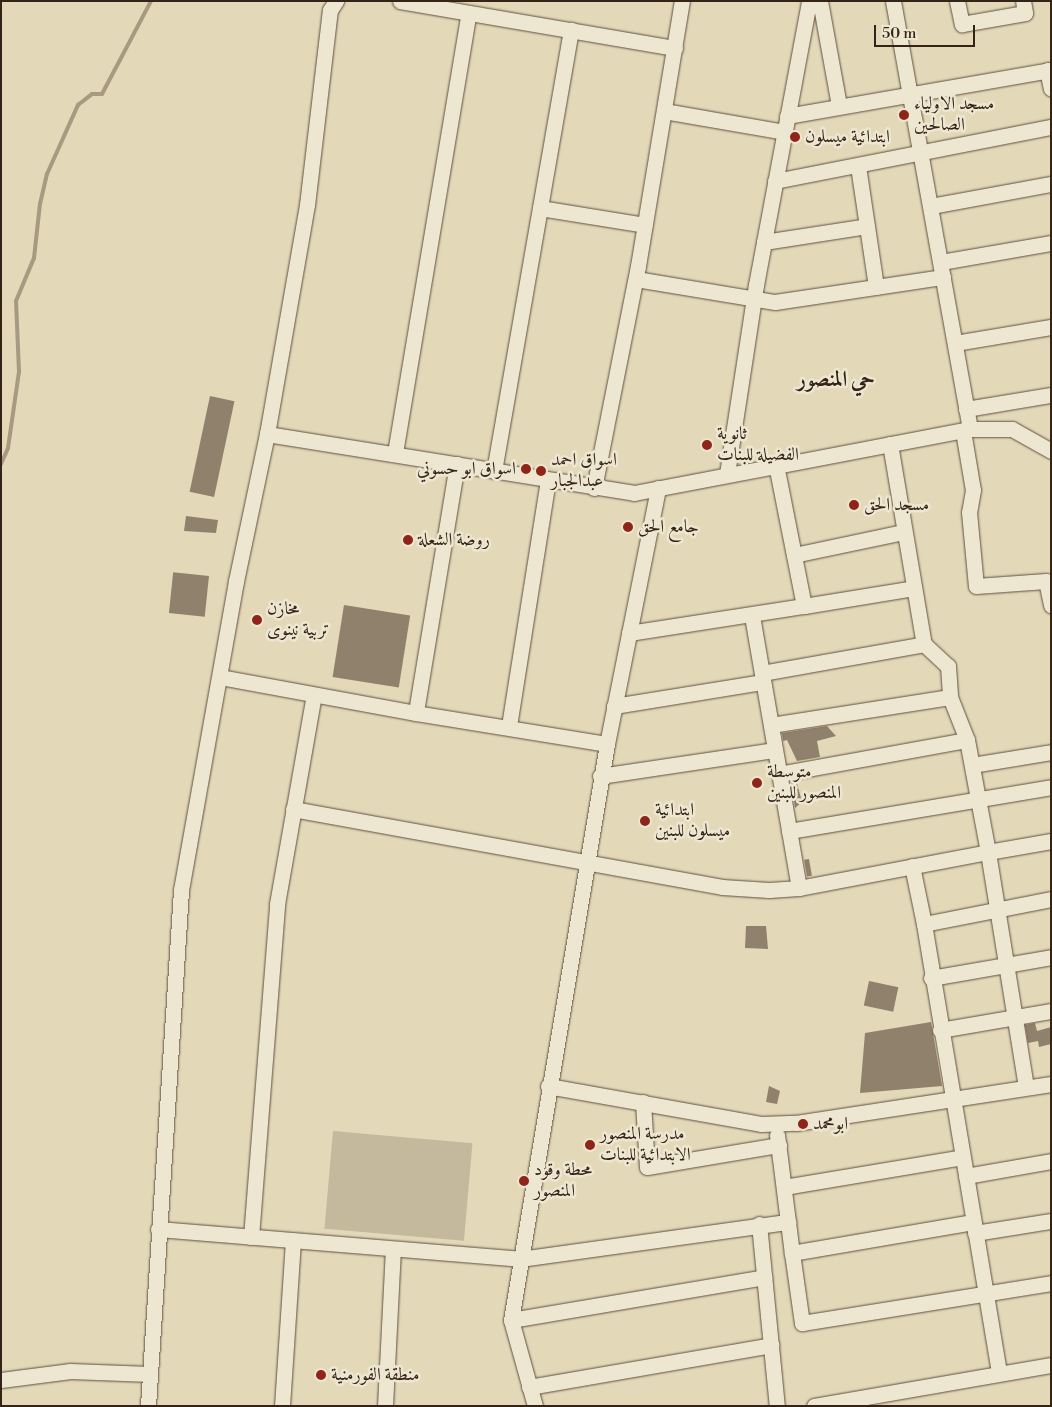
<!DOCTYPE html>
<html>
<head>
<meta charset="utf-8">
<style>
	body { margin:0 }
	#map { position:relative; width:1052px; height:1407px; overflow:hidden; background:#e3d8b8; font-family:"Libre Bodoni",Amiri,serif }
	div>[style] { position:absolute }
	.green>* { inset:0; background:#c5b99d; transform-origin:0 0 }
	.stream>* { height:4px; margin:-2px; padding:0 2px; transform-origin:2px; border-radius:2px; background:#a89a81 }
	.building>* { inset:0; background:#8f816b; transform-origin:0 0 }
	.roads { filter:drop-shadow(0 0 1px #60503f) drop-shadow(0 0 1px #60503f) }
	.minor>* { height:15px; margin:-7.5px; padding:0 7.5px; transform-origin:7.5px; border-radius:7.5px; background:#ede6d1 }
	.dots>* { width:14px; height:14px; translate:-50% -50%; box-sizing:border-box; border:2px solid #ede6d1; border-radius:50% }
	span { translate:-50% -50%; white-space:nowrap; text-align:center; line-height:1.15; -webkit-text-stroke:5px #ede6d1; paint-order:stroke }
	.poi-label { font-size:18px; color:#352317 }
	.left { translate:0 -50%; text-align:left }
	.right { translate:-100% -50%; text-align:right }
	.district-label { font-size:22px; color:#352317; font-weight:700 }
	.frame { position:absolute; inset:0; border:2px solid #352317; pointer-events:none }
	.scale { position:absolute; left:874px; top:25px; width:101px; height:22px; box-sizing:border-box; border:2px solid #352317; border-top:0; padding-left:6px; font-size:15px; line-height:18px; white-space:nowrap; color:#352317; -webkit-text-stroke:4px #ede6d1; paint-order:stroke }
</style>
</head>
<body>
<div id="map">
	<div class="green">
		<div style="left:333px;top:1131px;width:140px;height:98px;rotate:5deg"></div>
	</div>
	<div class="stream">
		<div style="left:1px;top:464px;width:17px;rotate:-66deg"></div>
		<div style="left:8px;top:448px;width:77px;rotate:-81.8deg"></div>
		<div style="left:19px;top:372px;width:71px;rotate:-92.4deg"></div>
		<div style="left:16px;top:301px;width:47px;rotate:-67.3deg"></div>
		<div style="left:34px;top:258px;width:54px;rotate:-83.7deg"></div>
		<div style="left:40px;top:204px;width:31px;rotate:-77deg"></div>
		<div style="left:47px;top:174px;width:76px;rotate:-65.8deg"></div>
		<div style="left:78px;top:105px;width:18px;rotate:-38deg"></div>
		<div style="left:92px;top:94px;width:10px"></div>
		<div style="left:102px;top:94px;width:105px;rotate:-62.2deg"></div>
	</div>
	<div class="building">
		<div style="left:210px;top:396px;width:25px;height:98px;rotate:12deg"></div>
		<div style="clip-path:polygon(186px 516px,218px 520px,216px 533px,184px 531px)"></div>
		<div style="left:209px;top:576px;width:41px;height:36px;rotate:96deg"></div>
		<div style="left:344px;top:605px;width:67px;height:73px;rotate:9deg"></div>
		<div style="clip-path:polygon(827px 726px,836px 736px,817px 741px,820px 757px,797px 761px,787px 740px,783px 741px,782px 733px)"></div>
		<div style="clip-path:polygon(796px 780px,802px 802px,795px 808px,791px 781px)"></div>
		<div style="left:809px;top:859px;width:17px;height:5px;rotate:80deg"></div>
		<div style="clip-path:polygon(746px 926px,766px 926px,768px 949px,745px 948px)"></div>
		<div style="left:869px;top:981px;width:30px;height:25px;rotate:12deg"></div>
		<div style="clip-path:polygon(931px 1022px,942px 1086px,860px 1093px,865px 1033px)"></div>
		<div style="clip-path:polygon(1035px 1023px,1037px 1031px,1051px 1027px,1051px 1044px,1039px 1047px,1038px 1041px,1028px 1043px,1025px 1025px)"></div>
		<div style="clip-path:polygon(769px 1086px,780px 1091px,777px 1104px,766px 1102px)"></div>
	</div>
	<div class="roads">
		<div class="minor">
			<div style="left:400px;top:1px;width:279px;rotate:9.7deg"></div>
			<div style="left:820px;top:1px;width:107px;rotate:79.7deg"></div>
			<div style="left:893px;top:1px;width:435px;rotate:79.8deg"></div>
			<div style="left:957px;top:1px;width:24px;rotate:78deg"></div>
			<div style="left:962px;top:24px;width:64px;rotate:-9.9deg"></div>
			<div style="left:1025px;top:13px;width:12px;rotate:-99deg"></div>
			<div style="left:1047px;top:70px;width:19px;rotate:78deg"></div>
			<div style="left:664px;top:111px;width:122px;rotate:9.9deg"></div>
			<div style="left:787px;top:116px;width:268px;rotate:-9.9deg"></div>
			<div style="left:858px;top:166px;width:122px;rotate:81.5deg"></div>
			<div style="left:775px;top:181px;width:281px;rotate:-11.1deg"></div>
			<div style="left:931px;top:206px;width:122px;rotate:-10.4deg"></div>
			<div style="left:540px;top:208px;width:106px;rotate:9.2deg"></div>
			<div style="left:764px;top:242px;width:104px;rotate:-8.8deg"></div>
			<div style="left:941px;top:262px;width:112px;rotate:-9.8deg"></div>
			<div style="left:636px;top:279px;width:141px;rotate:9.4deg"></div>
			<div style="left:775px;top:302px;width:170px;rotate:-8.5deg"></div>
			<div style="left:955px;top:343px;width:97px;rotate:-9.5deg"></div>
			<div style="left:966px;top:409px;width:86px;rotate:-9.4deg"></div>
			<div style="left:963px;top:431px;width:60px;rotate:80.4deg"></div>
			<div style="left:973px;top:490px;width:22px;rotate:100deg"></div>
			<div style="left:969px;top:512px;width:74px;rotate:84.6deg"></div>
			<div style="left:976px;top:586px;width:70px;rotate:-4.1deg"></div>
			<div style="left:1046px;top:581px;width:25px;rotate:78deg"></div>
			<div style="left:267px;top:434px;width:372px;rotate:9.1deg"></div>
			<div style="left:634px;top:493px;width:342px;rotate:-10.8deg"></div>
			<div style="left:970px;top:429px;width:42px"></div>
			<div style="left:1012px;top:429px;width:45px;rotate:29.4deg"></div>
			<div style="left:890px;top:444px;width:203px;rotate:80.4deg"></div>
			<div style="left:924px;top:644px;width:33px;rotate:43deg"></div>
			<div style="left:948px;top:666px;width:31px;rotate:86deg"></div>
			<div style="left:950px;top:697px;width:46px;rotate:68.4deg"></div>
			<div style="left:395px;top:453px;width:446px;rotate:-80.5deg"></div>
			<div style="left:457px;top:464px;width:252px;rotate:99.4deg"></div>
			<div style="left:416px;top:713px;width:193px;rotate:9.2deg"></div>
			<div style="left:607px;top:744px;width:261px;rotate:-78.7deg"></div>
			<div style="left:494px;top:471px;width:448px;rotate:-80.1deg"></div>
			<div style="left:727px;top:474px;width:191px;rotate:-81.3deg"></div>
			<div style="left:756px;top:285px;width:289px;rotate:-79.4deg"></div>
			<div style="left:594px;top:488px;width:226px;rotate:-78.8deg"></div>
			<div style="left:638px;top:266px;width:269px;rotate:-80.6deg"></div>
			<div style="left:794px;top:555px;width:111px;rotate:-11.9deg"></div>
			<div style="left:804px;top:606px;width:111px;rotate:-9.3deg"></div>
			<div style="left:629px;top:633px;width:177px;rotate:-8.8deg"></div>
			<div style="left:804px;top:606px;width:144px;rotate:-101.2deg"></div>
			<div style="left:762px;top:673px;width:165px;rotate:-10.1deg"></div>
			<div style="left:220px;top:677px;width:199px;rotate:10.4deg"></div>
			<div style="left:614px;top:706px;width:151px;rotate:-9.2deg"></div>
			<div style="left:771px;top:725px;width:181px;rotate:-8.9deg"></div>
			<div style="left:509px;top:726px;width:249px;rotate:-81deg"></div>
			<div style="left:972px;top:765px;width:80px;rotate:-9.3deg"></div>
			<div style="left:779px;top:774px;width:191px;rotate:-10.3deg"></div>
			<div style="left:967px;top:740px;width:114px;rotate:79.4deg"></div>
			<div style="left:988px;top:852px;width:192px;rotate:169.2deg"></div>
			<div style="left:600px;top:776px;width:177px;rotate:-8.5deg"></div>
			<div style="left:293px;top:809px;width:436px;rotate:10.3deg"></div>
			<div style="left:722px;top:887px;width:47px;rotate:3.7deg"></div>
			<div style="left:769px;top:890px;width:30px;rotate:-4deg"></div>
			<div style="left:799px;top:888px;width:277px;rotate:-99.8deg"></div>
			<div style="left:789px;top:831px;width:266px;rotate:-9.5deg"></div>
			<div style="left:912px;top:866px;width:59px;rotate:78.3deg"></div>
			<div style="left:924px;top:924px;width:455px;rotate:80.5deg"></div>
			<div style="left:924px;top:924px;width:129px;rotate:-11.1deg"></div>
			<div style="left:931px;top:978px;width:122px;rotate:-9.9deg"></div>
			<div style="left:940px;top:1030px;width:113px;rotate:-9.7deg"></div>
			<div style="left:548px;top:1086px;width:216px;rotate:10.1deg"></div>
			<div style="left:761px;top:1124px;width:35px;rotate:-2deg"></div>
			<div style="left:796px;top:1123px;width:258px;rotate:-8.7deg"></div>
			<div style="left:1026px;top:1087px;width:238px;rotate:-99.2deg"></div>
			<div style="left:988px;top:852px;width:64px;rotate:-9.9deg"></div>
			<div style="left:643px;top:1102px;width:65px;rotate:86.5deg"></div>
			<div style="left:647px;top:1167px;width:134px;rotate:-9.5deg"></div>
			<div style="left:777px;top:1135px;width:119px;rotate:82.8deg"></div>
			<div style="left:966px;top:1176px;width:86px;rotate:-10deg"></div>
			<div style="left:784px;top:1187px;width:181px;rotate:-9.5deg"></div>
			<div style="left:973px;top:1222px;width:184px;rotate:170.3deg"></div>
			<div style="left:792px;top:1253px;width:71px;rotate:81.9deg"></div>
			<div style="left:802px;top:1323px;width:252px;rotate:-9.1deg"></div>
			<div style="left:759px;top:1224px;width:183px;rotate:84.4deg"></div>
			<div style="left:158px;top:1229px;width:363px;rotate:4.7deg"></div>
			<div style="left:520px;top:1259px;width:271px;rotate:-7.9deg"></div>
			<div style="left:975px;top:1233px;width:77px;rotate:-9deg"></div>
			<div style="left:251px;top:1237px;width:334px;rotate:-85.5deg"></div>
			<div style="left:277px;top:904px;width:212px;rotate:-80deg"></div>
			<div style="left:511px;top:1320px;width:257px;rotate:-9.6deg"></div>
			<div style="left:1px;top:1380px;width:70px;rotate:-7.4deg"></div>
			<div style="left:70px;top:1371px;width:80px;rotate:2.1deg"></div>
			<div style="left:529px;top:1387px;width:246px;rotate:-9.8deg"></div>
			<div style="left:148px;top:1406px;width:517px;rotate:-86.34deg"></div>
			<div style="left:181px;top:890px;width:314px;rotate:-79.9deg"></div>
			<div style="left:236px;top:581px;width:150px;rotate:-78.1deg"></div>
			<div style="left:267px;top:434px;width:232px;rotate:-80.1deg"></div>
			<div style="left:307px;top:205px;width:196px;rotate:-83.3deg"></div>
			<div style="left:330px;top:10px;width:11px;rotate:-56deg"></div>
			<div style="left:282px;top:1406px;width:166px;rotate:-86.2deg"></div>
			<div style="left:385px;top:1406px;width:157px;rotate:-87.1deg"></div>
			<div style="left:535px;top:1406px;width:89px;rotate:-105.6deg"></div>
			<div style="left:511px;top:1320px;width:584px;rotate:-80.54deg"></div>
			<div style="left:814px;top:1406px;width:241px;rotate:-9.8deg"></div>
		</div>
	</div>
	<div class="dots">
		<div style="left:904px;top:115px;background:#8f2418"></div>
		<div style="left:795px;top:137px;background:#8f2418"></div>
		<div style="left:707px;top:445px;background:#8f2418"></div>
		<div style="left:526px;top:469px;background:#8f2418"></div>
		<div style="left:541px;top:471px;background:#8f2418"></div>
		<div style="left:854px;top:505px;background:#8f2418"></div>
		<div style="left:628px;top:527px;background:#8f2418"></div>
		<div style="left:408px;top:540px;background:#8f2418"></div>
		<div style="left:257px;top:620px;background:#8f2418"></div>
		<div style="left:757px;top:783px;background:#8f2418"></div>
		<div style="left:645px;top:821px;background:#8f2418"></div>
		<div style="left:803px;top:1124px;background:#8f2418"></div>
		<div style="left:590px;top:1145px;background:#8f2418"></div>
		<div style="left:524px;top:1181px;background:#8f2418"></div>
		<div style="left:321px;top:1375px;background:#8f2418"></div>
	</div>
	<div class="poi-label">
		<span class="left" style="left:914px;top:115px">مسجد الاولياء<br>الصالحين</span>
		<span class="left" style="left:805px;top:137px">ابتدائية ميسلون</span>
		<span class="left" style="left:717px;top:445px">ثانوية<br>الفضيلة للبنات</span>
		<span class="left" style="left:551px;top:471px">اسواق احمد<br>عبدالجبار</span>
		<span class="right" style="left:516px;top:469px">اسواق ابو حسوني</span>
		<span class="left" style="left:864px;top:505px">مسجد الحق</span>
		<span class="left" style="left:638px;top:527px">جامع الحق</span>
		<span class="left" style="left:418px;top:540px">روضة الشعلة</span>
		<span class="left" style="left:267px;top:620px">مخازن<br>تربية نينوى</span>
		<span class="left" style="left:767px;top:783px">متوسطة<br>المنصور للبنين</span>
		<span class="left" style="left:655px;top:821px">ابتدائية<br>ميسلون للبنين</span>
		<span class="left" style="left:813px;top:1124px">ابومحمد</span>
		<span class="left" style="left:600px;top:1145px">مدرسة المنصور<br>الابتدائية للبنات</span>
		<span class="left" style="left:534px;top:1181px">محطة وقود<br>المنصور</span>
		<span class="left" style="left:331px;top:1375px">منطقة الفورمنية</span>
	</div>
	<div class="district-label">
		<span style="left:836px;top:380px">حي المنصور</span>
	</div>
	<div class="frame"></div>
	<div class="scale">50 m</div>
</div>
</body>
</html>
